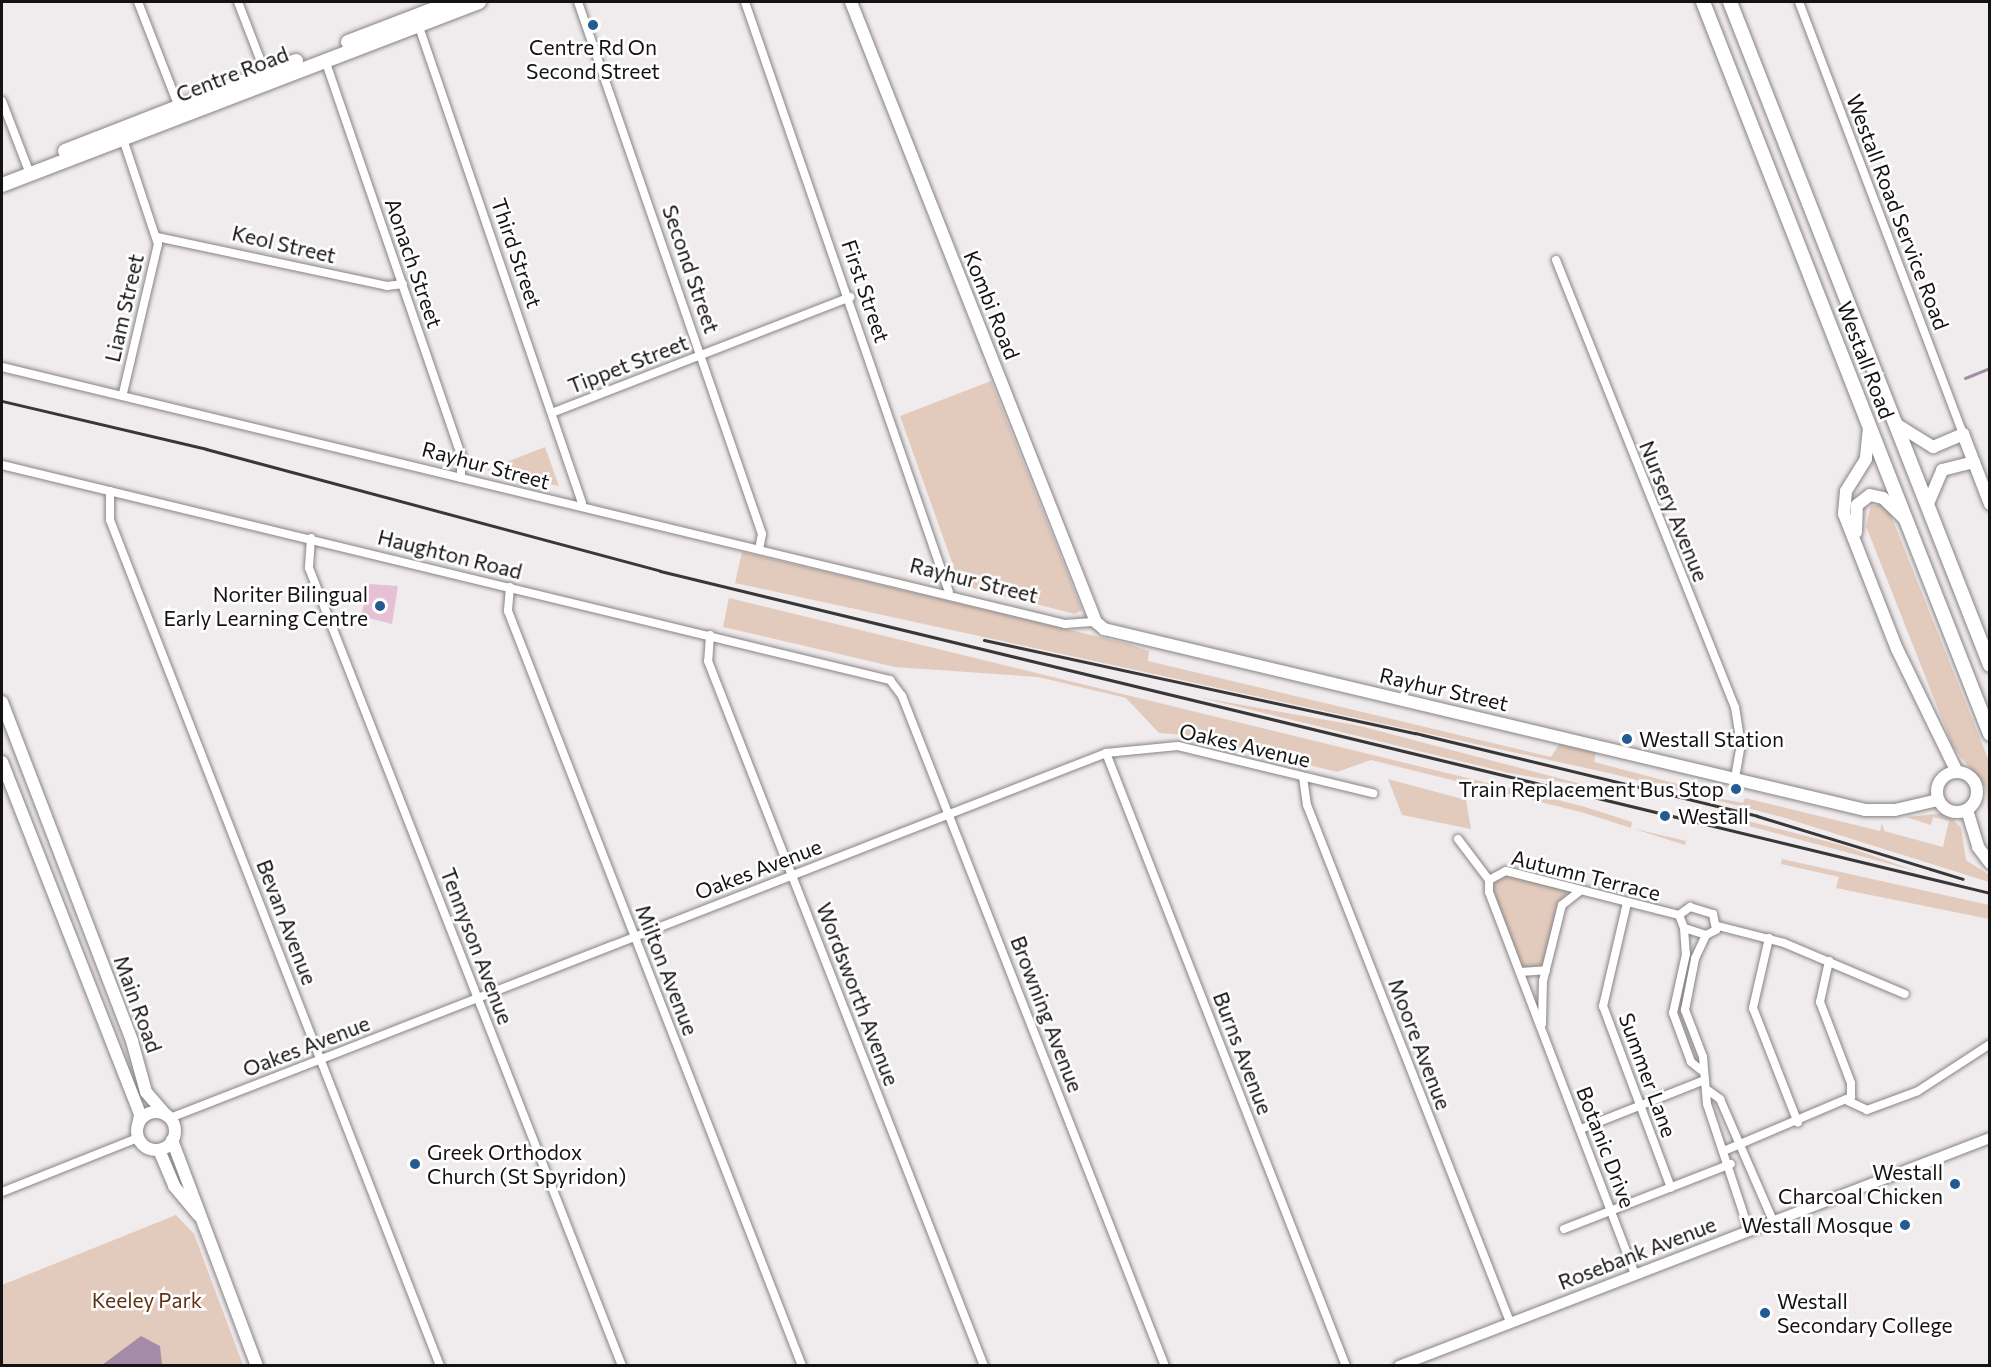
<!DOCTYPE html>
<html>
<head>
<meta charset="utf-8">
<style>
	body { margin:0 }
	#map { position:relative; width:1991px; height:1367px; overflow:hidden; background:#f0ebec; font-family:Commissioner,sans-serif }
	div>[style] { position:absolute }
	.green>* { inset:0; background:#e2cbbd }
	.water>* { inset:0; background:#a48ca8 }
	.stream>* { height:3px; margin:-1.5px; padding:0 1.5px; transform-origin:1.5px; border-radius:1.5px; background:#a48ca8 }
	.building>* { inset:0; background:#e6c1d5 }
	.roads { filter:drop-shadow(0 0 2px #888384) drop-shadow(0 0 2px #888384) }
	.minor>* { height:8px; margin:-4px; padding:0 4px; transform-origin:4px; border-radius:4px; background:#fff }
	.tertiary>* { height:10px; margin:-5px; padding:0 5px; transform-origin:5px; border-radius:5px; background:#fff }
	.secondary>* { height:12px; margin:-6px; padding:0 6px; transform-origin:6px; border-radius:6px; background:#fff }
	.secondary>.ring { margin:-6px; padding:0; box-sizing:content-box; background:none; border:12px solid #fff; border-radius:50% }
	.primary>* { height:14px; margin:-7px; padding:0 7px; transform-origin:7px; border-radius:7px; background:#fff }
	.rail>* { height:3px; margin:-1.5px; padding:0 1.5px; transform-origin:1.5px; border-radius:1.5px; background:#383636 }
	.dots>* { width:16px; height:16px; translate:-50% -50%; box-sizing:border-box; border:3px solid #fff; border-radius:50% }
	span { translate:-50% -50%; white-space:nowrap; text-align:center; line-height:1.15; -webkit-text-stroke:5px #fff; paint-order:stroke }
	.poi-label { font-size:21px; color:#141212 }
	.right { translate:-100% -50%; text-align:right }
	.left { translate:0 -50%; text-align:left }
	.street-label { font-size:21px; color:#141212 }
	.park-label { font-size:21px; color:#5f3311 }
	.frame { position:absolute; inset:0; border:3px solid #141212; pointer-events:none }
</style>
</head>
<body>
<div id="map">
	<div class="green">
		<div style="clip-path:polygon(991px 381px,1082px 610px,1075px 614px,960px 585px,900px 416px)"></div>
		<div style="clip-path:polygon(545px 447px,559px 486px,486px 470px)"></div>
		<div style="clip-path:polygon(1880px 504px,1890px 513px,1989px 761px,1989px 828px,1986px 788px,1953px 747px,1866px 526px,1871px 506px)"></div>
		<div style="clip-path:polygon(742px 552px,1129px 644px,1149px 651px,1148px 661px,1551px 757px,1560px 743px,1596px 751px,1594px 762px,1700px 790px,1701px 795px,1743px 803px,1745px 798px,1880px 831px,1882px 823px,1884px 831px,1943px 847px,1949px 821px,1933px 817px,1931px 825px,1906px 817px,1947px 813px,1961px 828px,1966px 860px,1989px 875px,1989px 882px,1782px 817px,1609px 773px,735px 583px)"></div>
		<div style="clip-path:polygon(729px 598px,1582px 806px,1632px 822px,1631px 828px,1686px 841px,1685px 845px,1581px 812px,1371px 760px,1337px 772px,1194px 736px,1159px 733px,1126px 698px,1038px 677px,895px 667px,723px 627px)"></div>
		<div style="clip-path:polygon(1198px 697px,1360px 726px,1596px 788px,1509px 773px)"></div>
		<div style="clip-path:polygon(1388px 779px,1466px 800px,1471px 829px,1402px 815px)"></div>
		<div style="clip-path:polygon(1732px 817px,1845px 846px,1916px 871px,1749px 826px)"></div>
		<div style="clip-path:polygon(1782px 859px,1989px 905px,1989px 919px,1836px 888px,1839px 877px,1781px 864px)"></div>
		<div style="clip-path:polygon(1500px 874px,1569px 890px,1559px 904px,1543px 966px,1524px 969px,1519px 961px,1491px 891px)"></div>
		<div style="clip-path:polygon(176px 1215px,194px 1234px,243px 1365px,2px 1366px,2px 1285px)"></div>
	</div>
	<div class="water">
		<div style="clip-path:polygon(141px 1336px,160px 1346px,162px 1365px,102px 1365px)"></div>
	</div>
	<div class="stream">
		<div style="left:1965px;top:378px;width:27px;rotate:-22deg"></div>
	</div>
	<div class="building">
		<div style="clip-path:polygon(369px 584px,398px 586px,392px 624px,361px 616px)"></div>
	</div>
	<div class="roads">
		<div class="minor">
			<div style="left:138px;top:2px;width:113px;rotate:68.7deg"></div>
			<div style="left:238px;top:2px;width:80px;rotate:68.9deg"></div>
			<div style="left:578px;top:2px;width:563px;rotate:70.92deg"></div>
			<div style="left:762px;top:534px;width:16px;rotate:101deg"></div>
			<div style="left:745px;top:2px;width:624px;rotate:70.93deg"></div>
			<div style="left:1799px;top:2px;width:462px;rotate:69.2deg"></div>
			<div style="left:417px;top:21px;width:509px;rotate:71.1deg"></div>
			<div style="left:325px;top:60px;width:419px;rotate:71deg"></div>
			<div style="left:461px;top:456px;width:22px;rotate:90deg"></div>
			<div style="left:2px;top:101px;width:78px;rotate:69deg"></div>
			<div style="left:122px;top:136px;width:114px;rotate:71.6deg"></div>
			<div style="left:158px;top:244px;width:153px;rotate:103.2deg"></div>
			<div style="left:157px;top:237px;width:235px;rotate:12deg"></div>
			<div style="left:387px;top:286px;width:16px;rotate:-7deg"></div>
			<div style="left:1556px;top:260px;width:482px;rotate:68.2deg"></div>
			<div style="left:1735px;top:707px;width:37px;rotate:81deg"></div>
			<div style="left:1741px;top:744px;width:36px;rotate:100deg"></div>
			<div style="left:2px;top:367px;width:1094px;rotate:13.59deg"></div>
			<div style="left:1065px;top:624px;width:31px;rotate:-4deg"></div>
			<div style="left:554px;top:412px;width:318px;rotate:-21.2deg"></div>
			<div style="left:2px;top:465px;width:914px;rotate:13.61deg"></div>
			<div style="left:890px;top:680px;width:20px;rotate:53deg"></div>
			<div style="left:902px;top:696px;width:720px;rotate:68.57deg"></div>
			<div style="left:110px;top:491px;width:29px;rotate:90deg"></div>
			<div style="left:110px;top:520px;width:908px;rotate:68.69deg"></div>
			<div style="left:311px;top:538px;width:30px;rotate:94deg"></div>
			<div style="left:309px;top:568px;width:857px;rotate:68.58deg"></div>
			<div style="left:510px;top:587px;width:24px;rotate:95deg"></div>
			<div style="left:508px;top:611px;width:810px;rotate:68.72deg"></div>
			<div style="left:710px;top:635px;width:26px;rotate:94deg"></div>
			<div style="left:708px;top:661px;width:757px;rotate:68.62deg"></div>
			<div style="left:1106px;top:753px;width:658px;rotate:68.62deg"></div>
			<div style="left:1303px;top:777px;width:28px;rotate:82deg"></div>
			<div style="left:1307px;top:805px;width:555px;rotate:68.56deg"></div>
			<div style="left:1458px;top:839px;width:51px;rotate:52.9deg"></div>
			<div style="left:1489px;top:880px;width:12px;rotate:90deg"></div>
			<div style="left:1489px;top:892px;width:409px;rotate:69.1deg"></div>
			<div style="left:1489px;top:880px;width:19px;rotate:-28deg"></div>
			<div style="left:1506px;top:871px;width:179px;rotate:14.3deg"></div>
			<div style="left:1627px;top:903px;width:106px;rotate:103.1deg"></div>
			<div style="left:1603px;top:1006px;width:194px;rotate:69.5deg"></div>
			<div style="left:1690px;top:907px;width:24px;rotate:17deg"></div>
			<div style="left:1713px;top:914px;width:16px;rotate:79deg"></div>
			<div style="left:1716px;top:930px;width:11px;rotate:153deg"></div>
			<div style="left:1706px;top:935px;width:23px;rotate:-162deg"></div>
			<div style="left:1684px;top:928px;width:14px;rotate:-111deg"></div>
			<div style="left:1679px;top:915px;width:14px;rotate:-36deg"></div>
			<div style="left:1718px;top:926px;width:68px;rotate:14.4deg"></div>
			<div style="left:1784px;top:943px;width:131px;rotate:22.9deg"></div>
			<div style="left:1684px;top:928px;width:26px;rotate:86deg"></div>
			<div style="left:1686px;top:954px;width:60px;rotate:102.4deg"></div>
			<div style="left:1673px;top:1013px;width:52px;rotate:69.8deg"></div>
			<div style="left:1691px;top:1062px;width:13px;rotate:39deg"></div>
			<div style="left:1706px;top:935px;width:26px;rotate:115deg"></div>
			<div style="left:1695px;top:959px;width:52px;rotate:101.1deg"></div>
			<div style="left:1685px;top:1010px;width:50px;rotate:69deg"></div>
			<div style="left:1703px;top:1057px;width:47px;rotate:85.1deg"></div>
			<div style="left:1707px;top:1104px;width:133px;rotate:71.6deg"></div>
			<div style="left:1769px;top:938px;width:72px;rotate:102.9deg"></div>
			<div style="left:1753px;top:1008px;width:123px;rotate:68.6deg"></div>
			<div style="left:1520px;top:972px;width:26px;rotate:-4deg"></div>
			<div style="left:1542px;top:1024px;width:43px;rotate:-88.7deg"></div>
			<div style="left:1543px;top:981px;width:78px;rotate:-76deg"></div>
			<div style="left:1562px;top:905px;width:23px;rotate:-38deg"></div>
			<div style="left:1709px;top:1091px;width:14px;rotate:36deg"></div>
			<div style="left:1720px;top:1099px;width:133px;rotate:66.5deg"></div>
			<div style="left:1848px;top:1101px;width:21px;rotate:25deg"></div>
			<div style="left:1867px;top:1110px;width:54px;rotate:-20.4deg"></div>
			<div style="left:1918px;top:1091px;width:86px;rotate:-33.1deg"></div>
			<div style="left:170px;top:1118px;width:1005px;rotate:-21.3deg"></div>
			<div style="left:1106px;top:753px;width:72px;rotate:-5.6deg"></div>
			<div style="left:1178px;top:746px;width:201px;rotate:13.6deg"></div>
			<div style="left:1581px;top:1129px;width:133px;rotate:-21.6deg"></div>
			<div style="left:1726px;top:1150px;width:136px;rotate:-23deg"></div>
			<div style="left:1851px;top:1097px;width:14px;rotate:-90deg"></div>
			<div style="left:1851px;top:1083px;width:87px;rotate:-110.9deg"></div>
			<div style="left:1820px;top:1002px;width:42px;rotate:-77.6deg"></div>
			<div style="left:2px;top:1192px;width:146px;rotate:-21.7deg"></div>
			<div style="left:1564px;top:1229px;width:179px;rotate:-21.3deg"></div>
		</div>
		<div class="tertiary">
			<div style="left:1399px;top:1366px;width:633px;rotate:-21.1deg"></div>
		</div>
		<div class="secondary">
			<div style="left:851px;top:2px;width:667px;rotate:68.44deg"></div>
			<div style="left:1096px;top:622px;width:11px;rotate:41deg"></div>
			<div style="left:1104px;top:629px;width:782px;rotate:13.38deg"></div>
			<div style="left:1865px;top:810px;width:30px"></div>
			<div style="left:1895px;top:810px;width:44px;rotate:-13.1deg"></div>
			<div style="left:1896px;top:424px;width:44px;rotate:31.9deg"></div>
			<div style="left:1933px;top:447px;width:33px;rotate:-23deg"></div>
			<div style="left:1963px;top:434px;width:75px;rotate:68.9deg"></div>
			<div style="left:1869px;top:428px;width:31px;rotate:96deg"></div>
			<div style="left:1866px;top:459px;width:38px;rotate:122deg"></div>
			<div style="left:1846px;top:491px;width:23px;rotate:95deg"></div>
			<div style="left:1844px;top:514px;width:145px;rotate:68.6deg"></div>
			<div style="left:1897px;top:649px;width:137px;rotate:64deg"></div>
			<div style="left:1927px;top:506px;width:39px;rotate:-67deg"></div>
			<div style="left:1942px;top:470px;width:33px;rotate:-14deg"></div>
			<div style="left:1856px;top:532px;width:27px;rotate:-88deg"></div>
			<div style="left:1857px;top:505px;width:16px;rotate:-38deg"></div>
			<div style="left:1870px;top:495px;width:13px;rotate:13deg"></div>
			<div style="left:1883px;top:498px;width:29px;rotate:44deg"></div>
			<div style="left:2px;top:702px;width:363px;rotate:69deg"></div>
			<div style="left:132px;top:1041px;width:53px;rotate:74.6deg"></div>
			<div style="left:146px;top:1092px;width:29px;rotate:49deg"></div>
			<div style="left:2px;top:762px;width:379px;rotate:68.6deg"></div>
			<div style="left:140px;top:1115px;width:10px;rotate:101deg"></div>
			<div class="ring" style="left:1937px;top:772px;width:28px;height:28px"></div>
			<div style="left:1967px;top:810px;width:39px;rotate:73deg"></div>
			<div style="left:1978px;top:847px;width:20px;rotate:53deg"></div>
			<div class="ring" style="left:137px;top:1112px;width:26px;height:26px"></div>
			<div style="left:172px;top:1140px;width:241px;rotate:69.4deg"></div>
			<div style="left:159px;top:1150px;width:39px;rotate:67deg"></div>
			<div style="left:174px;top:1186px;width:38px;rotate:50deg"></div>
		</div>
		<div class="primary">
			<div style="left:1703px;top:2px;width:786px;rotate:68.59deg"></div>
			<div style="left:1730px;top:2px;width:712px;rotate:68.59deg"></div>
			<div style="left:348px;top:42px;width:111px;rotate:-21deg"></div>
			<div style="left:65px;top:151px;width:248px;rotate:-21.3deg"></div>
			<div style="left:2px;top:185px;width:511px;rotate:-20.99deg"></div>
		</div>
	</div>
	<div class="rail">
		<div style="left:2px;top:401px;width:210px;rotate:13.2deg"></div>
		<div style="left:206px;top:449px;width:470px;rotate:15deg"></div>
		<div style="left:660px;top:571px;width:1368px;rotate:13.61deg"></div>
		<div style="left:984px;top:640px;width:441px;rotate:12.2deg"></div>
		<div style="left:1415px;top:733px;width:352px;rotate:13.6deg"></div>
		<div style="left:1757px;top:816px;width:215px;rotate:17deg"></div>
	</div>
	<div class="dots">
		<div style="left:593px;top:25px;background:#255b93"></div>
		<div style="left:380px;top:606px;background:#255b93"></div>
		<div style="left:1627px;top:739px;background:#255b93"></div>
		<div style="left:1736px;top:789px;background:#255b93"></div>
		<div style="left:1665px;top:816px;background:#255b93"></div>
		<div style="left:415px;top:1164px;background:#255b93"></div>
		<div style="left:1955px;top:1184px;background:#255b93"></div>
		<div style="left:1905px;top:1225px;background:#255b93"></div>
		<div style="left:1765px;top:1313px;background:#255b93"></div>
	</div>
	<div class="poi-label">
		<span style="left:593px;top:59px">Centre Rd On<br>Second Street</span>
		<span class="right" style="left:368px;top:606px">Noriter Bilingual<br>Early Learning Centre</span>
		<span class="left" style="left:1639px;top:739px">Westall Station</span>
		<span class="right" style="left:1724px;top:789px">Train Replacement Bus Stop</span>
		<span class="left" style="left:1678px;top:816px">Westall</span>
		<span class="left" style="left:427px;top:1164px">Greek Orthodox<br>Church (St Spyridon)</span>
		<span class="right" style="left:1943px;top:1184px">Westall<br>Charcoal Chicken</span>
		<span class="right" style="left:1893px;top:1225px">Westall Mosque</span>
		<span class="left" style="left:1777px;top:1313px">Westall<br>Secondary College</span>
	</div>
	<div class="street-label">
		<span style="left:232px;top:74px;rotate:-21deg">Centre Road</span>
		<span style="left:1898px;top:212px;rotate:69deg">Westall Road Service Road</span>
		<span style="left:284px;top:244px;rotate:13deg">Keol Street</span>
		<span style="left:517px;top:253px;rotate:71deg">Third Street</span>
		<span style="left:414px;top:263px;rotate:71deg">Aonach Street</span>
		<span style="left:691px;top:269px;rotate:71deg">Second Street</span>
		<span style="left:866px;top:291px;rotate:71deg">First Street</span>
		<span style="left:992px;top:305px;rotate:68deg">Kombi Road</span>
		<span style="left:124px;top:308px;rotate:-77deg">Liam Street</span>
		<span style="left:1866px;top:360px;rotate:69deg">Westall Road</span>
		<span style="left:628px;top:364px;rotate:-21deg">Tippet Street</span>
		<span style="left:486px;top:465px;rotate:15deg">Rayhur Street</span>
		<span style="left:1674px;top:511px;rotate:68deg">Nursery Avenue</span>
		<span style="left:450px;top:554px;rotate:14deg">Haughton Road</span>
		<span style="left:974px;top:580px;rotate:14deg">Rayhur Street</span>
		<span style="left:1444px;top:689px;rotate:13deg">Rayhur Street</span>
		<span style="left:1245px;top:745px;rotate:13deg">Oakes Avenue</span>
		<span style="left:758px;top:869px;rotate:-21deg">Oakes Avenue</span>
		<span style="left:1586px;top:875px;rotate:14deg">Autumn Terrace</span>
		<span style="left:287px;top:922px;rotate:69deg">Bevan Avenue</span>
		<span style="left:477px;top:946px;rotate:69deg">Tennyson Avenue</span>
		<span style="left:667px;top:970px;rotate:69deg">Milton Avenue</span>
		<span style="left:858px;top:994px;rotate:69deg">Wordsworth Avenue</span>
		<span style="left:138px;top:1004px;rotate:70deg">Main Road</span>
		<span style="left:1047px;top:1014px;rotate:69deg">Browning Avenue</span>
		<span style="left:1420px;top:1044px;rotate:69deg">Moore Avenue</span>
		<span style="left:306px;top:1046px;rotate:-21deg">Oakes Avenue</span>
		<span style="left:1243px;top:1053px;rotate:69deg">Burns Avenue</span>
		<span style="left:1648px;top:1075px;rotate:70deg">Summer Lane</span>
		<span style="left:1606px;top:1147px;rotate:69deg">Botanic Drive</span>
		<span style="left:1637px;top:1253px;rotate:-21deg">Rosebank Avenue</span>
	</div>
	<div class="park-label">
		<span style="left:147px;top:1300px">Keeley Park</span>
	</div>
	<div class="frame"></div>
</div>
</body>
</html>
